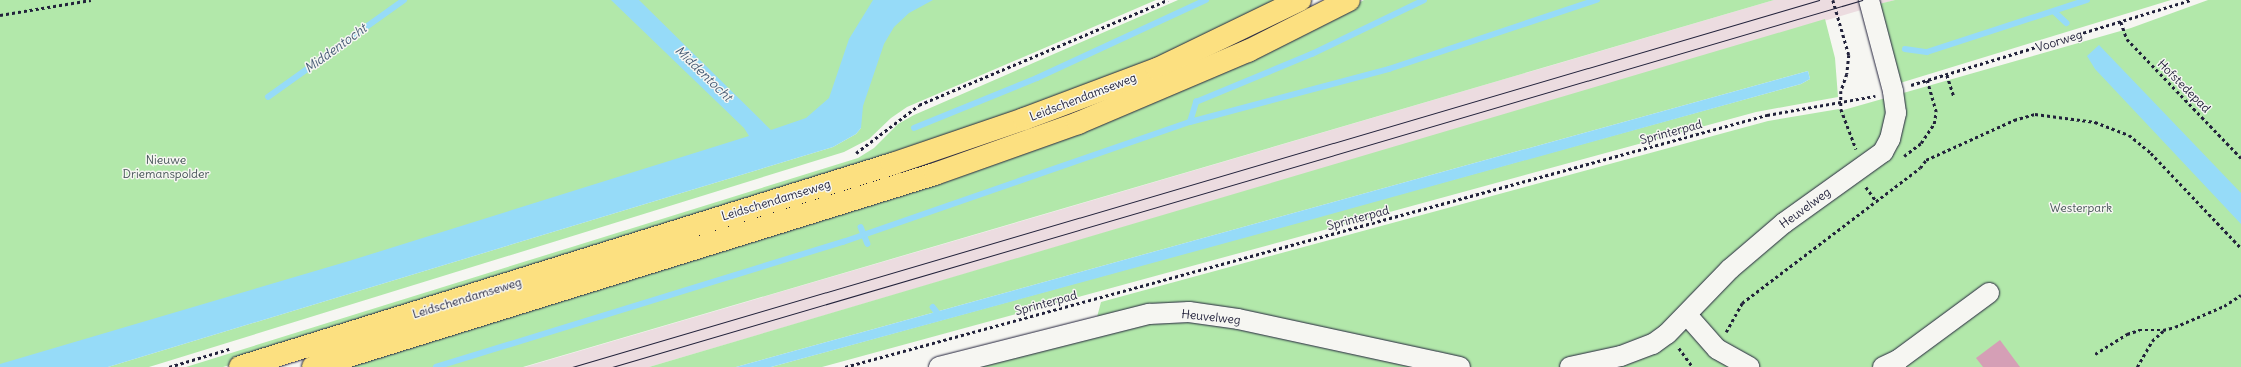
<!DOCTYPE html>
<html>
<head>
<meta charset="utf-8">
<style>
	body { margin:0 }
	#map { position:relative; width:2241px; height:367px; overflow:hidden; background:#f6f6f2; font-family:Delius,sans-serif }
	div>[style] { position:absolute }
	.built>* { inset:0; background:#ecdce0 }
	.green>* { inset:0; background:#b2e8aa }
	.water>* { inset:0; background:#96dbf8 }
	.stream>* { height:5.5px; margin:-2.75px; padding:0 2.75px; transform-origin:2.75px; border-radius:2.75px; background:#96dbf8 }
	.building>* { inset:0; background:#d59fb6 }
	.path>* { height:2.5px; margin-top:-1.25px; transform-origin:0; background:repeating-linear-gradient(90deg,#22223b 0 3px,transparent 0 6px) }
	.roads { filter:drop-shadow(0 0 1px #22223b) drop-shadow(0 0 1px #22223b) }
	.minor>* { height:20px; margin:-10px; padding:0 10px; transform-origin:10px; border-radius:10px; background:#f6f6f2 }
	.major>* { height:22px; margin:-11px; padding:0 11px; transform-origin:11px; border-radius:11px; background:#fce080 }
	.tram>* { height:1px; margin:-0.5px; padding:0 0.5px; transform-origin:0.5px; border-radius:0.5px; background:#22223b }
	span { translate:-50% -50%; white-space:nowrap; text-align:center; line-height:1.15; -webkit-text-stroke:3px #f6f6f2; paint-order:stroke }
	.street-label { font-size:12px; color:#22223b }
	.park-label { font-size:12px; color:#465457 }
	.water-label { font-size:13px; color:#455a74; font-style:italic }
</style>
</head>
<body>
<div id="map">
	<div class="built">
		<div style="clip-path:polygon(1774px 0,1895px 0,649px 367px,525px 367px)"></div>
	</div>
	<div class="green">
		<div style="clip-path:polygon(0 0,1156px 0,907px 107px,891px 118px,869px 139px,844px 152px,149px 367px,108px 367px,833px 147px,856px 134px,861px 128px,0 367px)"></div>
		<div style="clip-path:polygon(1178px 0,1291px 0,1040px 108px,302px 344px,223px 367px,186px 367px,858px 158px,874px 148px,898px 124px,914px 115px)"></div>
		<div style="clip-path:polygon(1364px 0,1774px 0,523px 367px,331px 367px,1250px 61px)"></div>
		<div style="clip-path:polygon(1895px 0,2171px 0,1900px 83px,1879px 4px)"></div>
		<div style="clip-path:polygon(2208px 0,2241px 0,2241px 367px,952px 367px,1097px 317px,1101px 302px,1768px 121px,1839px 109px,1840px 111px,2131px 28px)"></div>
		<div style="clip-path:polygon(1825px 19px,1835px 58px,1838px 97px,1756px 112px,822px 367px,771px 367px,1801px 84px,1810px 79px,1808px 71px,736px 367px,649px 367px)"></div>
	</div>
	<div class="water">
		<div style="clip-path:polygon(611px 0,639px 0,771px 130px,806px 118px,829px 98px,849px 39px,873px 0,933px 0,909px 13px,894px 27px,884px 44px,863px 106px,861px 128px,856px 134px,833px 147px,108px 367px,0 367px,0 364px,349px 261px,749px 136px,744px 128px)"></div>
		<div style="clip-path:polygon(2099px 45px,2241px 193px,2241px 224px,2095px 69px,2087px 56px)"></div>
		<div style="clip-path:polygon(1808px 71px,1810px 79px,1801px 84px,1266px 232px,771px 367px,736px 367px)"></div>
	</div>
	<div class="stream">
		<div style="left:2055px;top:12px;width:16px;rotate:43deg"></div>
		<div style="left:1905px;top:49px;width:22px;rotate:8deg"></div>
		<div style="left:1927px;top:52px;width:168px;rotate:-18deg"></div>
		<div style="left:268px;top:97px;width:167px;rotate:-35.5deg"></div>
		<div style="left:1190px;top:122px;width:21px;rotate:-73deg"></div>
		<div style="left:1196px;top:102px;width:126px;rotate:-22.5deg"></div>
		<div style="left:1312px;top:54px;width:124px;rotate:-25.7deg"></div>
		<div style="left:914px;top:128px;width:133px;rotate:-22.1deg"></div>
		<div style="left:1037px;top:78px;width:186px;rotate:-24.8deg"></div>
		<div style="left:861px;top:227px;width:18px;rotate:68deg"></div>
		<div style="left:933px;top:307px;width:11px;rotate:52deg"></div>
		<div style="left:436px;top:367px;width:426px;rotate:-17.1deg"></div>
		<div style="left:843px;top:242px;width:367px;rotate:-19.1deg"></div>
		<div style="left:1190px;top:122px;width:206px;rotate:-14.9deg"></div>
		<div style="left:1389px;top:69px;width:219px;rotate:-18.4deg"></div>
	</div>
	<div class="building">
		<div style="clip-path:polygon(2000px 340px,2020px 367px,1983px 367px,1976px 358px)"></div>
	</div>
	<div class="path">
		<div style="left:1833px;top:0;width:57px;rotate:73.8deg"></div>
		<div style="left:1849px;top:55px;width:19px;rotate:96deg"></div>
		<div style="left:1847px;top:74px;width:18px;rotate:109deg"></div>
		<div style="left:1841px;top:91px;width:18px;rotate:90deg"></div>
		<div style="left:1841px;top:109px;width:43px;rotate:69.4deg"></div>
		<div style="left:0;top:15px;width:92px;rotate:-9.4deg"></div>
		<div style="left:2121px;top:22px;width:18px;rotate:71deg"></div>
		<div style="left:2127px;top:39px;width:165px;rotate:46.2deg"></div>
		<div style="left:1947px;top:75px;width:22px;rotate:72deg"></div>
		<div style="left:1911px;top:85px;width:292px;rotate:-16.9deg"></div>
		<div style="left:856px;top:153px;width:79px;rotate:-37.3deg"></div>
		<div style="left:919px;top:105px;width:270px;rotate:-22.9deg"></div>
		<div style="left:1904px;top:156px;width:21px;rotate:-37deg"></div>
		<div style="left:1921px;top:143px;width:23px;rotate:-56deg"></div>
		<div style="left:1934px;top:124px;width:12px;rotate:-81deg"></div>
		<div style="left:1936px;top:112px;width:33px;rotate:-106deg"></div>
		<div style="left:1866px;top:187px;width:17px;rotate:54deg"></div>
		<div style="left:1726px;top:332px;width:33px;rotate:-61deg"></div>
		<div style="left:1742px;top:303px;width:223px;rotate:-37.2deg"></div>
		<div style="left:1920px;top:168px;width:10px;rotate:-53deg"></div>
		<div style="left:1926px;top:160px;width:97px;rotate:-24.4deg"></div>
		<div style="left:2014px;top:120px;width:22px;rotate:-16deg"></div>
		<div style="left:2035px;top:114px;width:61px;rotate:7.6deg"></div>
		<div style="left:2095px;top:122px;width:36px;rotate:21deg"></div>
		<div style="left:2129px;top:135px;width:28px;rotate:39deg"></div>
		<div style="left:2151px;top:153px;width:131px;rotate:46.5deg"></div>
		<div style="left:1679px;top:348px;width:24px;rotate:54deg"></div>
		<div style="left:2095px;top:354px;width:38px;rotate:-32deg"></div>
		<div style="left:2127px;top:334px;width:13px;rotate:-18deg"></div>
		<div style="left:2139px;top:330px;width:24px"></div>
		<div style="left:2163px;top:330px;width:12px;rotate:-14deg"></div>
		<div style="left:2175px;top:327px;width:53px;rotate:-23.2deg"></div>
		<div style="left:2224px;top:306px;width:20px;rotate:-33deg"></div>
		<div style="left:169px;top:367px;width:63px;rotate:-16.7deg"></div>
		<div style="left:845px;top:367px;width:956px;rotate:-15.29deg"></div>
		<div style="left:1767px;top:115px;width:110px;rotate:-10deg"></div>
		<div style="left:2137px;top:367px;width:30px;rotate:-60deg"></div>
		<div style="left:2152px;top:341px;width:15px;rotate:-42deg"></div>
	</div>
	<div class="roads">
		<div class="minor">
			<div style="left:1687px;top:315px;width:45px;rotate:48.6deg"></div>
			<div style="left:1717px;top:349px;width:37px;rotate:29deg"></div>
			<div style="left:939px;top:367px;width:217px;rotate:-14.2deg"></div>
			<div style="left:1149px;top:314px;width:40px;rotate:-2.9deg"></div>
			<div style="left:1189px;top:312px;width:49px;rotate:8.1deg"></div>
			<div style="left:1238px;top:319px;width:227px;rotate:12.2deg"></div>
			<div style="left:1570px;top:367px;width:52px;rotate:-12.2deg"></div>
			<div style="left:1621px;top:356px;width:34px;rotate:-21deg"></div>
			<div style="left:1653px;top:344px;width:17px;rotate:-36deg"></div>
			<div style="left:1667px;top:334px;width:91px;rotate:-45.9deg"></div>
			<div style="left:1730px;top:269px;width:71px;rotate:-40.4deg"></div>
			<div style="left:1784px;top:223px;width:122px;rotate:-35.6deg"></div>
			<div style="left:1883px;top:152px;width:15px;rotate:-62deg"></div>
			<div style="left:1890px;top:139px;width:27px;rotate:-77deg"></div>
			<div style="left:1896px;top:113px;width:22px;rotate:-98deg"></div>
			<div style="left:1893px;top:91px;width:94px;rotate:-104.8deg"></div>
			<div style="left:1883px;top:367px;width:17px;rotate:-25deg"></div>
			<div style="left:1898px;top:360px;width:113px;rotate:-36.4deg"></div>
		</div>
		<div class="major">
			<div style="left:240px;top:367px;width:683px;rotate:-17.29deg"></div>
			<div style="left:892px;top:164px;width:139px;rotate:-18.8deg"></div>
			<div style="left:1024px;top:119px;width:142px;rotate:-20.6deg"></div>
			<div style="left:1157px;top:69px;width:159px;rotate:-25.8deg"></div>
			<div style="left:313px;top:367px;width:651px;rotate:-17.24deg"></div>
			<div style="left:935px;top:174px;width:152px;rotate:-19.6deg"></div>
			<div style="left:1078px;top:123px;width:185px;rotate:-23deg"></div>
			<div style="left:1248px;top:51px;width:113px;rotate:-26.8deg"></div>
		</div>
	</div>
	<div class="tram">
		<div style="left:572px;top:367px;width:1300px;rotate:-16.4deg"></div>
		<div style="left:612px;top:367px;width:1303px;rotate:-16.36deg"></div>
	</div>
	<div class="street-label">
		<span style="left:2059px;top:41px;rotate:-17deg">Voorweg</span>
		<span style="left:2184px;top:86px;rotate:45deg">Hofstedepad</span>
		<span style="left:1083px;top:97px;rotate:-21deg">Leidschendamseweg</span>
		<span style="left:1671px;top:132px;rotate:-15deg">Sprinterpad</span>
		<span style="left:776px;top:200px;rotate:-17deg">Leidschendamseweg</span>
		<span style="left:1805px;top:208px;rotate:-36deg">Heuvelweg</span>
		<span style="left:1358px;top:218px;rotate:-15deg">Sprinterpad</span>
		<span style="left:467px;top:298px;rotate:-17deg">Leidschendamseweg</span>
		<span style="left:1046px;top:303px;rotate:-15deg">Sprinterpad</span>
		<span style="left:1211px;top:317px;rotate:6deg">Heuvelweg</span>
	</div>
	<div class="park-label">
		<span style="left:166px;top:167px">Nieuwe<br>Driemanspolder</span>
		<span style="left:2081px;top:208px">Westerpark</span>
	</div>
	<div class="water-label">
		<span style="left:336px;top:49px;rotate:-36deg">Middentocht</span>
		<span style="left:703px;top:74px;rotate:44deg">Middentocht</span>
	</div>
</div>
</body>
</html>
